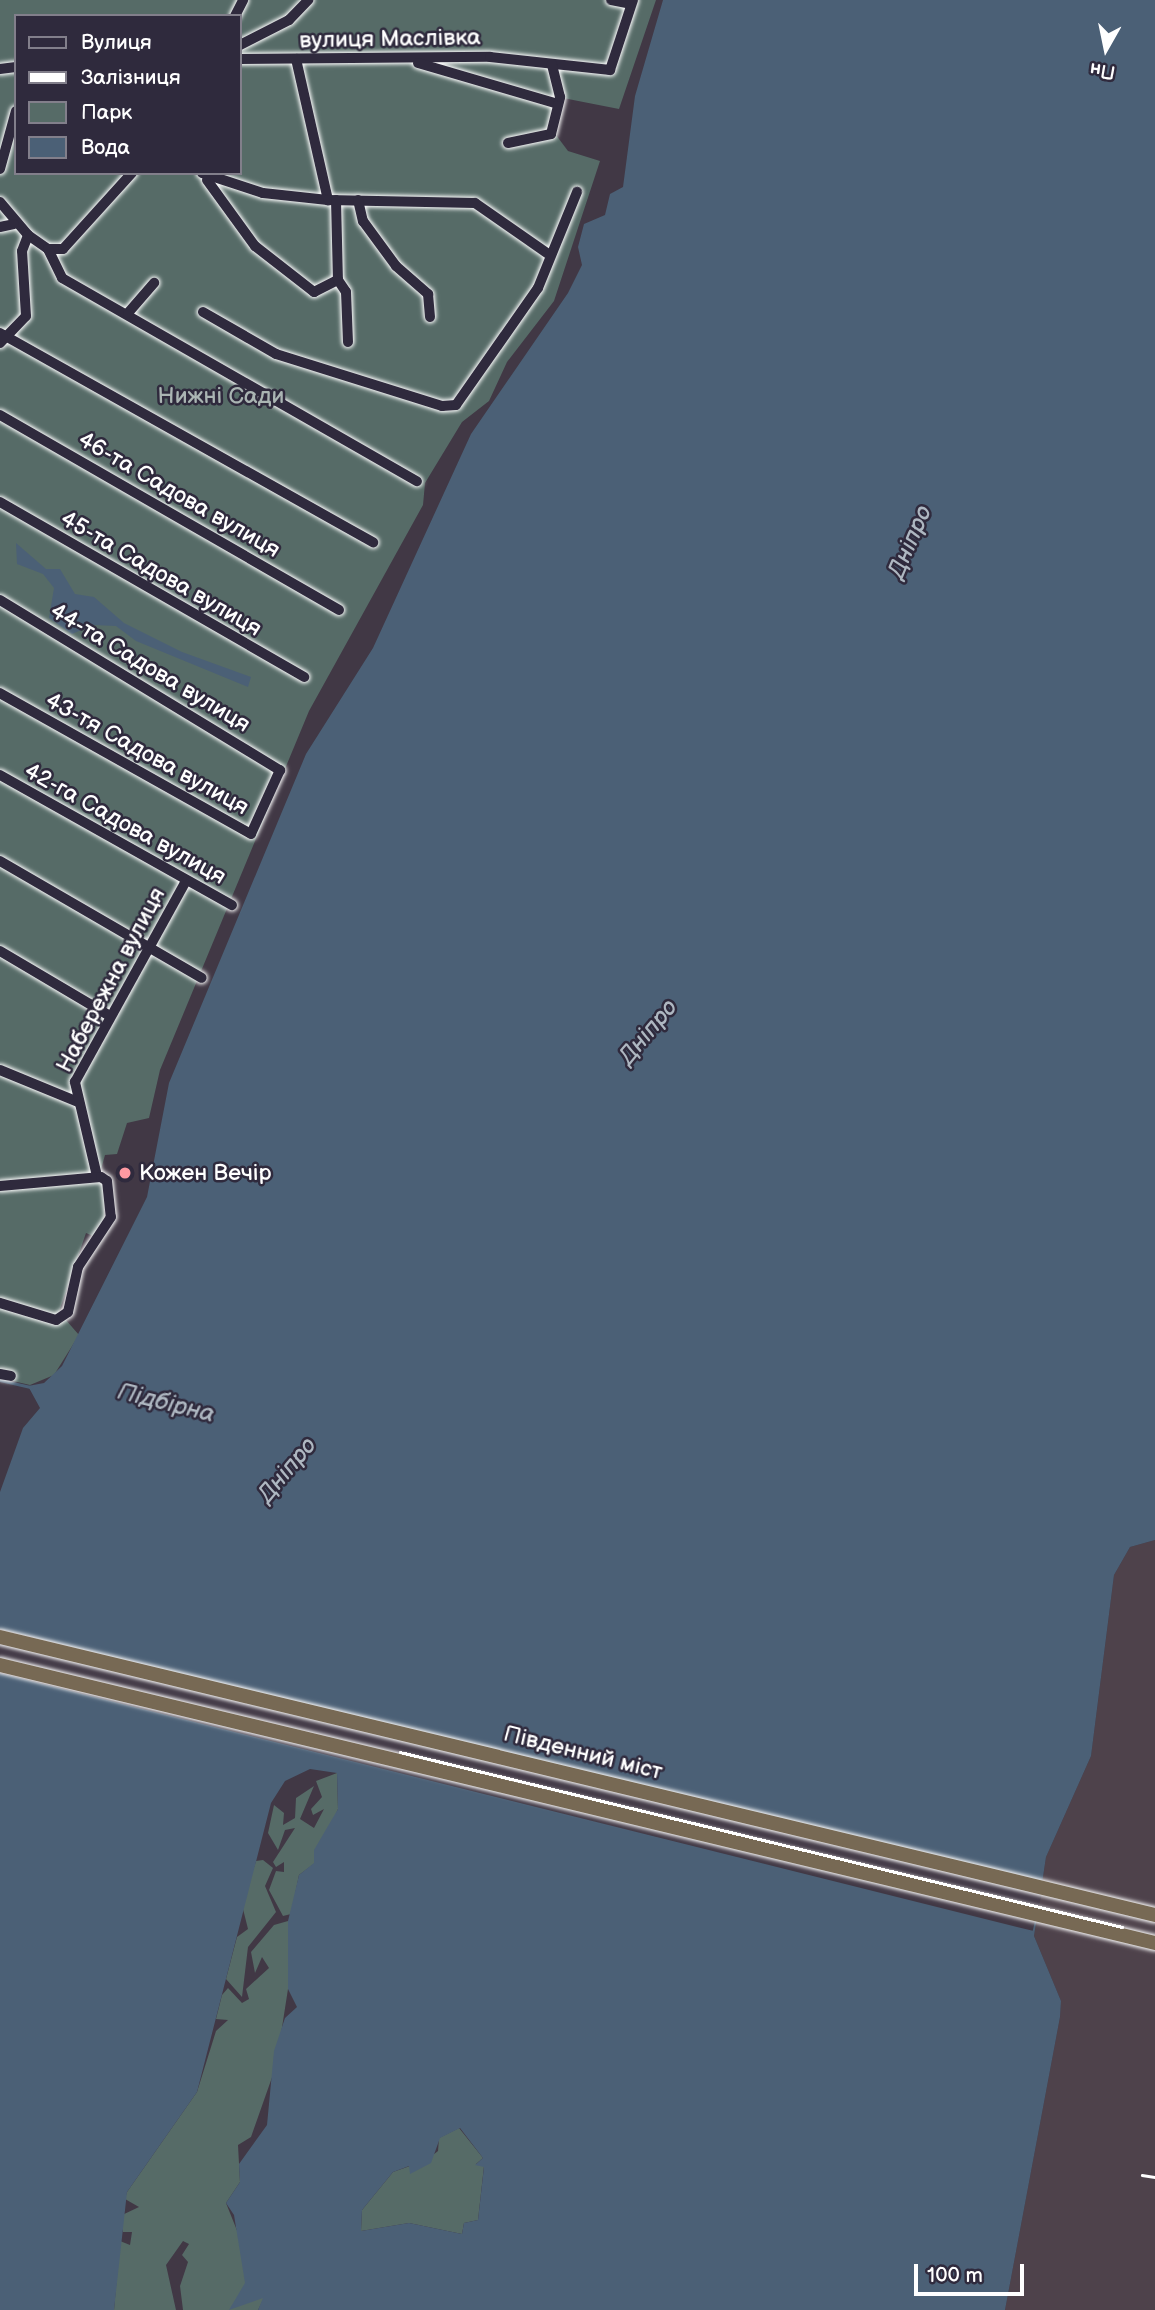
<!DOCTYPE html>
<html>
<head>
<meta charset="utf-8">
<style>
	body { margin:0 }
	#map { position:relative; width:1155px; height:2310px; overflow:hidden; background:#413845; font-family:"Balsamiq Sans",sans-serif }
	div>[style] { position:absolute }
	.built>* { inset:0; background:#4e424b }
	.green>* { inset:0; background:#566b67 }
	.water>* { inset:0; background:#4b6076 }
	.pier>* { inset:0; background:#413845; transform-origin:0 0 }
	.stream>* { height:2.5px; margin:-1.25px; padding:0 1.25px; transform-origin:1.25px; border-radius:1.25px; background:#4b6076 }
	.roads { filter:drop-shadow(0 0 2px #fff) drop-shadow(0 0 2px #fff) }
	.minor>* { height:10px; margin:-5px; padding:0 5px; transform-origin:5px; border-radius:5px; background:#2f2a3d }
	.highway>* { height:14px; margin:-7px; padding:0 7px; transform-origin:7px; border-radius:7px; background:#776954 }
	.rail>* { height:2.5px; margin:-1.25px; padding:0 1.25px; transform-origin:1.25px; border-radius:1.25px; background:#fff }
	.dots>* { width:19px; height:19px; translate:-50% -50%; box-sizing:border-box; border:4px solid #2f2a3d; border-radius:50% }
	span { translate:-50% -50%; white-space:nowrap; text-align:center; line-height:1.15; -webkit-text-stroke:5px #2f2a3d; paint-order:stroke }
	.street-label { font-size:23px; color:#fff }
	.park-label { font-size:23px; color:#aab5b3 }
	.poi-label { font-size:23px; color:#fff }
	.left { translate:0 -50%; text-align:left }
	.water-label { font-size:24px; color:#aeb7c1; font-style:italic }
	.legend { position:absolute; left:14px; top:14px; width:228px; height:161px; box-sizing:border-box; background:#2f2a3d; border:2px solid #827f8b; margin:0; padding:9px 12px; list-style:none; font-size:21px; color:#fff }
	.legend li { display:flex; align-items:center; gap:14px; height:35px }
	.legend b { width:35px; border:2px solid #827f8b }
	.north { position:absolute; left:1071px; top:14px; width:70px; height:70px; -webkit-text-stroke:5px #2f2a3d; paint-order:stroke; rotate:189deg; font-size:19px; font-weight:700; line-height:28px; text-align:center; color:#fff }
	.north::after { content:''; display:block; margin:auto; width:24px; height:32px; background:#fff; clip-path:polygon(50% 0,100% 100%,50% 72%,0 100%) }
	.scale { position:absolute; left:914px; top:2264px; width:110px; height:32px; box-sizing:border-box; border:4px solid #fff; border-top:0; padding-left:9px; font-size:21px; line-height:24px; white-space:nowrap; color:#fff; -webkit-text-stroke:5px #2f2a3d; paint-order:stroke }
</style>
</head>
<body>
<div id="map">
	<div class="built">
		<div style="clip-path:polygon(1155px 1540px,1155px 2310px,1005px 2310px,1060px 2017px,1061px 2001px,1034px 1936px,1046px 1857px,1091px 1756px,1114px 1575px,1130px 1547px)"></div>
	</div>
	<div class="green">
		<div style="clip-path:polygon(evenodd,0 0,656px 0,619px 109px,563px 98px,556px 135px,568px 151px,600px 161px,554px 301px,507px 362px,489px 401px,462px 422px,425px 483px,423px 505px,309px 711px,160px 1070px,149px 1118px,127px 1123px,117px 1154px,105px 1155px,98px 1180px,105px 1181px,104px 1219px,93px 1236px,86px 1233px,59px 1312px,79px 1335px,54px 1375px,30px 1385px,0 1378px,0 0,16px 16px,240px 16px,240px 173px,16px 173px,16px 16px)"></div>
		<div style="clip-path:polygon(337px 1773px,338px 1809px,315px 1863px,299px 1875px,291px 1914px,283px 1916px,269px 1890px,276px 1871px,284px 1872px,284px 1862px,276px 1867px,273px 1862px,295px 1828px,285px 1830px,278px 1850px,268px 1833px,274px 1805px,284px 1813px,283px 1825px,295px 1818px,296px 1798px,314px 1786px,300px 1819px,314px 1828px,324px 1809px,313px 1815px,311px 1809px,322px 1797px,316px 1781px)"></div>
		<div style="clip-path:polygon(263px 1860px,273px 1868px,265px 1886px,276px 1912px,248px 1947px,242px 1997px,226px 1979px,237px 1937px,248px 1929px,242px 1905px,256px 1861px)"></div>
		<div style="clip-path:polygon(288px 1921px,288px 1989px,276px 2066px,251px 2137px,238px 2145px,240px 2182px,226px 2203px,264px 2298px,258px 2310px,183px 2310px,180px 2286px,188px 2262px,182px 2255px,189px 2244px,183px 2241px,166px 2265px,176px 2310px,114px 2310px,120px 2241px,130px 2245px,132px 2232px,123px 2232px,120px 2216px,139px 2207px,125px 2199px,127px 2192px,197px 2092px,216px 2031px,228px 2020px,216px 2019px,222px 1995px,228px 1988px,242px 2003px,249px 1999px,246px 1989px,269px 1968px,262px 1957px,255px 1973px,251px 1952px,274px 1925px)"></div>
		<div style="clip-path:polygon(459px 2128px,483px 2158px,476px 2164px,484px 2166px,478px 2220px,464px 2223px,462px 2234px,409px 2223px,361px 2231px,362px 2210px,393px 2172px,410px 2166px,410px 2173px,438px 2151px,439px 2138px)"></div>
	</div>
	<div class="water">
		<div style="clip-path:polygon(evenodd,663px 0,1155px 0,1155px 1540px,1130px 1547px,1114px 1575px,1091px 1756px,1046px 1857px,1034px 1936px,1061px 2001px,1060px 2017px,1005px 2310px,258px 2310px,263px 2298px,229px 2310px,245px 2283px,234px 2215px,226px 2203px,240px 2182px,239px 2164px,267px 2125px,274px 2051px,285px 2018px,297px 2007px,288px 1989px,288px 1921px,299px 1875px,314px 1863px,314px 1850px,338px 1809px,337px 1773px,310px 1769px,285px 1781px,271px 1803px,197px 2092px,127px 2192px,114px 2310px,0 2310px,0 1492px,23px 1428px,40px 1408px,28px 1386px,44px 1383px,62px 1366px,147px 1197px,169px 1083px,306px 754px,373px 648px,471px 434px,568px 293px,582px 265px,578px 247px,584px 224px,605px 215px,610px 194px,623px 187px,635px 96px,663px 0,460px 2128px,483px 2158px,475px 2165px,484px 2167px,478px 2220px,464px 2223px,462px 2234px,409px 2223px,361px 2231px,362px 2210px,393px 2172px,409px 2166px,410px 2174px,431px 2163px,440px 2138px,460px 2128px)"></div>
		<div style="clip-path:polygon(16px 543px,46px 569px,60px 569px,75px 594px,94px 597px,124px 623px,182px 652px,251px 677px,248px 687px,136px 641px,116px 626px,93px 625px,72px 634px,49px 618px,54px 588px,43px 574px,17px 564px)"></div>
	</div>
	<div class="pier">
		<div style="left:0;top:1629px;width:1075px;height:43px;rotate:14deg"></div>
	</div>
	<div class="stream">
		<div style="left:0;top:1380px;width:32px;rotate:13deg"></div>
	</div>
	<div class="roads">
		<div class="minor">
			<div style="left:611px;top:0;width:20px;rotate:11deg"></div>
			<div style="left:235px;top:16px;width:18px;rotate:-63deg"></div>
			<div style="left:240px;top:45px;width:55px;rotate:-27deg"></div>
			<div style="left:289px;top:20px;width:28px;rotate:-46deg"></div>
			<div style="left:240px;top:59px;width:250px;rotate:-0.5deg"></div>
			<div style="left:490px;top:57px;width:121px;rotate:6.2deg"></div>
			<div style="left:610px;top:70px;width:74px;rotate:-71.8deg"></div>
			<div style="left:296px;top:59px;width:145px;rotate:77.2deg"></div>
			<div style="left:418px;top:63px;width:146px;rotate:16.3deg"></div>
			<div style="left:0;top:69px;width:16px;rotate:-7deg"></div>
			<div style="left:508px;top:143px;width:44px;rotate:-11.8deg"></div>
			<div style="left:551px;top:134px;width:38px;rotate:-76deg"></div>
			<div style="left:560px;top:97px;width:34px;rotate:-104deg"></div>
			<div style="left:0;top:169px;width:60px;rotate:-74.6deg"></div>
			<div style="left:202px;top:173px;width:64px;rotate:18.2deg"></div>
			<div style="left:263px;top:193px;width:65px;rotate:6.1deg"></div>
			<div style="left:328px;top:200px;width:147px;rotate:1.2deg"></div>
			<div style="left:475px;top:203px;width:88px;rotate:34.8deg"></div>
			<div style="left:207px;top:180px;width:82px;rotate:54deg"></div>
			<div style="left:255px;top:246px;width:75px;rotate:37.9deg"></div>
			<div style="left:314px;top:292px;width:27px;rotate:-27deg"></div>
			<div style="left:338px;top:280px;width:14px;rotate:56deg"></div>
			<div style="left:346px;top:292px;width:50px;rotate:87.7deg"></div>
			<div style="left:336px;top:200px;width:80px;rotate:88.6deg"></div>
			<div style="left:358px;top:200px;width:22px;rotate:77deg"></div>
			<div style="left:363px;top:221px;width:56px;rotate:53.7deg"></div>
			<div style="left:396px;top:266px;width:43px;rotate:41.2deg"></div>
			<div style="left:428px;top:294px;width:23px;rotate:85deg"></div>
			<div style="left:0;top:202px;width:43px;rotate:49.7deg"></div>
			<div style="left:28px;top:235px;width:24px;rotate:35deg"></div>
			<div style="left:48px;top:249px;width:15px"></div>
			<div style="left:63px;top:249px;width:103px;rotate:-47.8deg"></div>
			<div style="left:0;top:227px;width:14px;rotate:-12deg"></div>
			<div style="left:48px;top:249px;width:32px;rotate:64deg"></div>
			<div style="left:62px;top:278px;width:409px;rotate:29.8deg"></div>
			<div style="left:203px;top:312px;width:84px;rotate:29.9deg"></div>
			<div style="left:276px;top:354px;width:174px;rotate:17.4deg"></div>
			<div style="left:442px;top:406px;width:14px;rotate:-4deg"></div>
			<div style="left:456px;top:405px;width:143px;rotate:-55deg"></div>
			<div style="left:538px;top:288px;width:104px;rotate:-67.9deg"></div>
			<div style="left:128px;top:313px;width:40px;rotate:-49deg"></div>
			<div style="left:0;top:333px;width:428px;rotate:29.3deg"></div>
			<div style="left:0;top:343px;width:37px;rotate:-46deg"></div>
			<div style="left:26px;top:316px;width:65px;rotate:-93.5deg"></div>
			<div style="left:22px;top:251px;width:17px;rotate:-69deg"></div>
			<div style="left:0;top:415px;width:391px;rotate:29.9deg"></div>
			<div style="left:0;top:502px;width:351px;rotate:29.9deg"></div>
			<div style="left:0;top:600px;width:328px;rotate:31.3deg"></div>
			<div style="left:280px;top:770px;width:70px;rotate:114.4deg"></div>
			<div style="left:251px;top:834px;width:288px;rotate:-150.7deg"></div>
			<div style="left:0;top:775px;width:266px;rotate:29.3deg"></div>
			<div style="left:0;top:861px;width:233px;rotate:30.1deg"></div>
			<div style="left:0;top:951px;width:128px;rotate:30.6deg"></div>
			<div style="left:0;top:1070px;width:84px;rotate:22.3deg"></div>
			<div style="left:97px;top:1176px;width:97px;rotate:-103.2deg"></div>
			<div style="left:75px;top:1082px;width:227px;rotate:-61.1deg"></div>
			<div style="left:0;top:1186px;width:101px;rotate:-5.1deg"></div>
			<div style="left:101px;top:1177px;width:7px;rotate:34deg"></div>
			<div style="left:107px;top:1181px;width:36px;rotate:84deg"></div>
			<div style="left:111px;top:1217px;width:60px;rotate:123.4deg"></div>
			<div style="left:78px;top:1267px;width:46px;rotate:102.5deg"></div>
			<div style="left:68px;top:1312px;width:14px;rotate:146deg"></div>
			<div style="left:56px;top:1320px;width:59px;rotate:-163.1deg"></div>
			<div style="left:0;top:1374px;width:11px;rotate:10deg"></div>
		</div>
		<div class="highway">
			<div style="left:0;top:1637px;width:1188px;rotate:13.53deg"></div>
			<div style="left:0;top:1665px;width:1188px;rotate:13.53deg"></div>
		</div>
	</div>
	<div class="rail">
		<div style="left:400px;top:1752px;width:743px;rotate:13.62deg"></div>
		<div style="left:1142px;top:2175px;width:13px;rotate:9deg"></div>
	</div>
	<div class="dots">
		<div style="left:125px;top:1173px;background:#ff9aa2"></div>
	</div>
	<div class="street-label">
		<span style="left:390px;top:39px;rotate:-1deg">вулиця Маслівка</span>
		<span style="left:179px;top:495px;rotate:30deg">46-та Садова вулиця</span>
		<span style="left:161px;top:574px;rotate:30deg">45-та Садова вулиця</span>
		<span style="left:150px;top:668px;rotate:31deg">44-та Садова вулиця</span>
		<span style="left:147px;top:754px;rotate:29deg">43-тя Садова вулиця</span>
		<span style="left:125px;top:824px;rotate:29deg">42-га Садова вулиця</span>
		<span style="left:111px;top:980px;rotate:-62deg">Набережна вулиця</span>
		<span style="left:583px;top:1753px;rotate:14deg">Південний міст</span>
	</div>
	<div class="park-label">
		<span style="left:221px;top:396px">Нижні Сади</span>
	</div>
	<div class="poi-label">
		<span class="left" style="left:139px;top:1173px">Кожен Вечір</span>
	</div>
	<div class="water-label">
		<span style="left:910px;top:542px;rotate:-67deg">Дніпро</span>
		<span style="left:648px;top:1032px;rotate:-50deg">Дніпро</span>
		<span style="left:166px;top:1403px;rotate:14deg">Підбірна</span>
		<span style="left:287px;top:1470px;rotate:-50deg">Дніпро</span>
	</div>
	<ul class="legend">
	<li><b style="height:9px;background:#2f2a3d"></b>Вулиця</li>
	<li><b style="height:9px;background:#fff"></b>Залізниця</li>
	<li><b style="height:19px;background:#566b67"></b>Парк</li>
	<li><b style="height:19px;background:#4b6076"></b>Вода</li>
	</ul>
	<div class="north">Пн</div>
	<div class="scale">100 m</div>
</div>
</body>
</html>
